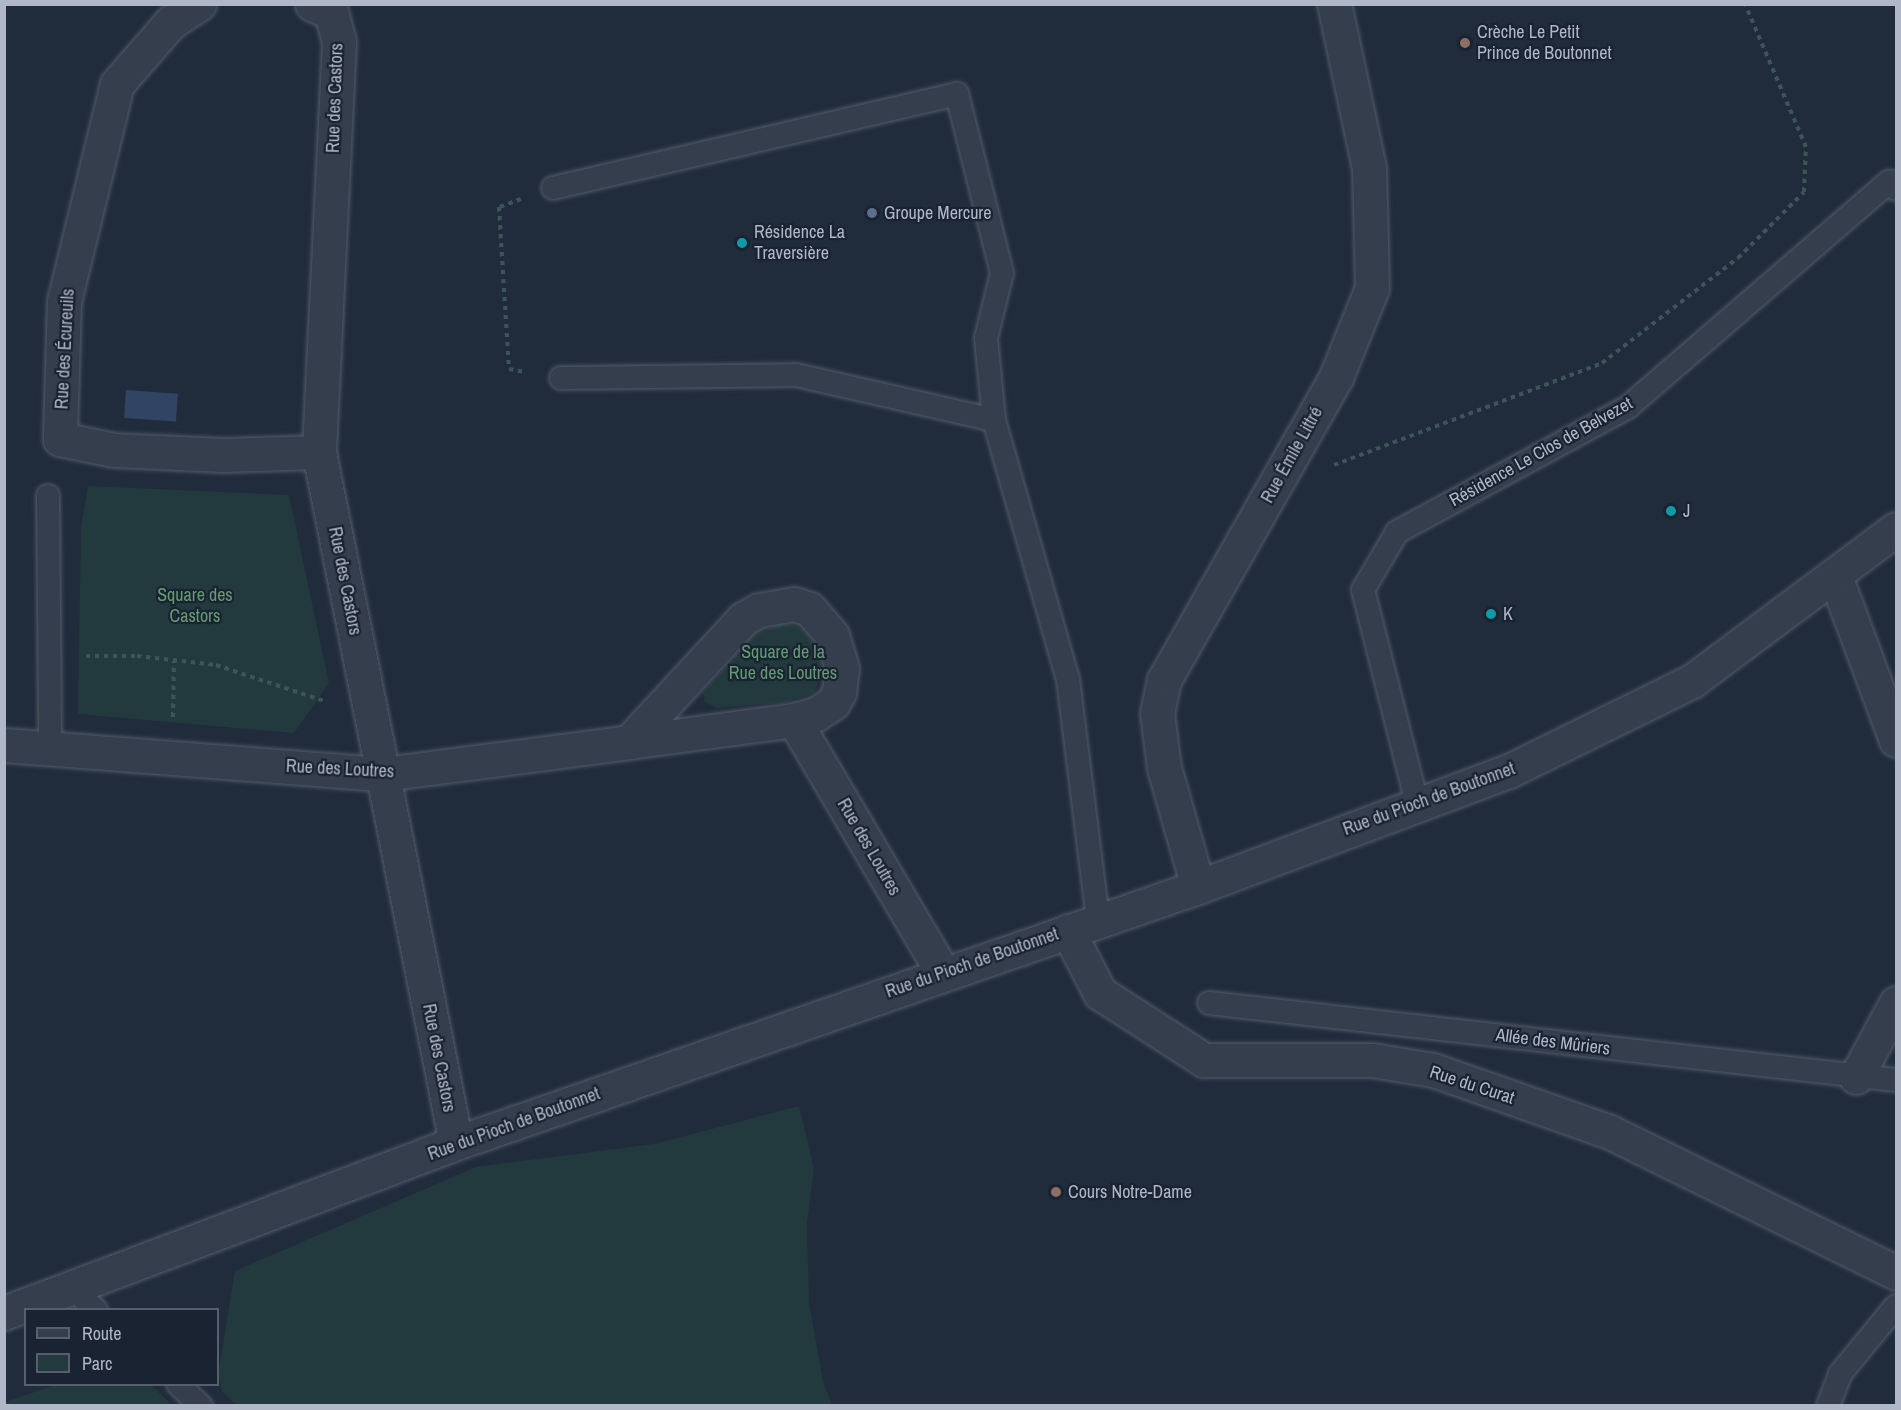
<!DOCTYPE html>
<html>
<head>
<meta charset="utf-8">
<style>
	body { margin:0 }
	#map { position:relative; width:1901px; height:1410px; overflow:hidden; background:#202c3c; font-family:"Archivo Narrow",sans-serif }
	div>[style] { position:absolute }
	.green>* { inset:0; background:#22393d }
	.water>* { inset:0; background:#314463; transform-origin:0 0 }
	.path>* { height:4px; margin-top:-2px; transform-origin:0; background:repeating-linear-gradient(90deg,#3d5558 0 4.5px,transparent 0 9px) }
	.roads { filter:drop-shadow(0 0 2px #535b6a) drop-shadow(0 0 2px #535b6a) }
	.lane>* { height:22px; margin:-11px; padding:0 11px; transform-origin:11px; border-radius:11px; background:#343e4c }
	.street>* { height:33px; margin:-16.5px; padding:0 16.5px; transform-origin:16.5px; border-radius:16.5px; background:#343e4c }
	.dots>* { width:16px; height:16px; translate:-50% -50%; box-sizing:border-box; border:3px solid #1a2331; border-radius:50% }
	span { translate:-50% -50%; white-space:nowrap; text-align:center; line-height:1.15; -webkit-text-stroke:4.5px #1a2331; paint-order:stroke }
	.poi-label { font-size:18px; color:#b0b8c8 }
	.left { translate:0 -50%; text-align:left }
	.street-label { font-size:18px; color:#b0b8c8 }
	.park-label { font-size:18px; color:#659b73 }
	.frame { position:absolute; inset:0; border:6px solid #b0b8c8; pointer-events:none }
	.legend { position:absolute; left:24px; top:1308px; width:195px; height:78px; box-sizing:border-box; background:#1a2331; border:2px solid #565f6d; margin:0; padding:8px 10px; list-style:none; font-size:18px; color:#b0b8c8 }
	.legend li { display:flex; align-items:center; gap:12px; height:30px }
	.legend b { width:30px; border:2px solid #565f6d }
</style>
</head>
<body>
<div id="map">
	<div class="green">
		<div style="clip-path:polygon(88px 486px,289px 495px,329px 683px,294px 733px,78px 714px,81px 527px)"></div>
		<div style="clip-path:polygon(779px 624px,795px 625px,804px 630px,818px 647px,823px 670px,814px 693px,785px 702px,717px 708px,705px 702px,703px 692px,753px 636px)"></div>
		<div style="clip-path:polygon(799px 1106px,814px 1168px,807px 1224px,809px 1303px,823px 1381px,832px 1405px,237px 1406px,222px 1391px,218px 1375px,235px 1271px,476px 1167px,654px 1144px)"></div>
		<div style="clip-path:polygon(151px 1385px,172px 1405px,5px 1405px,5px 1402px,55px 1385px)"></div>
	</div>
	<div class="water">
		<div style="left:126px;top:390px;width:52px;height:28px;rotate:4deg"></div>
	</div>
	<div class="path">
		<div style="left:521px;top:199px;width:23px;rotate:160deg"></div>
		<div style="left:499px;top:207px;width:162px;rotate:86.5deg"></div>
		<div style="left:509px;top:369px;width:16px;rotate:11deg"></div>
		<div style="left:1334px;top:465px;width:287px;rotate:-20.8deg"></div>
		<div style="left:1602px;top:363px;width:172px;rotate:-37.7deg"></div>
		<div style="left:1738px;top:258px;width:93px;rotate:-45deg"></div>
		<div style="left:1804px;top:192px;width:45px;rotate:-87.5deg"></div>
		<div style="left:1806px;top:147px;width:155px;rotate:-113.1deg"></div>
		<div style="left:86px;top:656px;width:51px"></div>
		<div style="left:137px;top:656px;width:80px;rotate:6.5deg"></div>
		<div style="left:216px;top:665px;width:117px;rotate:18.4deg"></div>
		<div style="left:173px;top:717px;width:56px;rotate:-89deg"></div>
	</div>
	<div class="roads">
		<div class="lane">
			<div style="left:553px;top:188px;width:415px;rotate:-13.1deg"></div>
			<div style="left:957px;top:94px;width:185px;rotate:75.9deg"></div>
			<div style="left:1002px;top:273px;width:67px;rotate:103.8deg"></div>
			<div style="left:986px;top:338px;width:82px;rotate:84.4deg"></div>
			<div style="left:561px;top:378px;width:235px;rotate:-0.7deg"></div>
			<div style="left:796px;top:375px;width:203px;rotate:12.8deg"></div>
			<div style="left:994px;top:420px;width:269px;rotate:74.1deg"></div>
			<div style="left:1068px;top:679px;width:244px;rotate:82.9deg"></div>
			<div style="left:48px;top:496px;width:252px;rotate:89.5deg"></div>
			<div style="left:1417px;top:803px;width:220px;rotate:-104.2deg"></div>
			<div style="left:1363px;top:590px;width:67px;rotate:-59.6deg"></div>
			<div style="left:1397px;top:532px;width:263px;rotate:-28.4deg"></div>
			<div style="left:1628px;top:407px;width:345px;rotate:-40.8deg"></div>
			<div style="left:1889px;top:182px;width:10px;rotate:45deg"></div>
			<div style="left:1209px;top:1003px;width:691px;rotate:6.4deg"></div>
			<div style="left:72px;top:1288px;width:33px;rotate:43deg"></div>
			<div style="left:178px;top:1384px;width:32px;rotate:44deg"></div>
			<div style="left:1828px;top:1406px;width:34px;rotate:-69deg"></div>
			<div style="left:1840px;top:1374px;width:88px;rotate:-50.5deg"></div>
		</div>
		<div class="street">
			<div style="left:199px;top:4px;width:33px;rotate:147deg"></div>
			<div style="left:171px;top:22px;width:82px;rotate:131.1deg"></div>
			<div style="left:117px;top:84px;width:223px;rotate:103.7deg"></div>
			<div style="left:64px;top:301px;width:138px;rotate:91.7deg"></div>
			<div style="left:60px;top:439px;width:55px;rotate:11.5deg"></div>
			<div style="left:114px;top:450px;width:109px;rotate:2.6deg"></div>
			<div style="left:223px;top:455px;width:96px;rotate:-1.8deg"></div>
			<div style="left:312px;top:4px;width:21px;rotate:23deg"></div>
			<div style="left:331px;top:12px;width:30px;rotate:75deg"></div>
			<div style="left:339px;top:41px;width:411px;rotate:92.8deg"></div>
			<div style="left:319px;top:452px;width:704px;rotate:78.79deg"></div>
			<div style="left:1835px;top:576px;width:175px;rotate:69.6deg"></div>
			<div style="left:794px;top:720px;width:294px;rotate:59.5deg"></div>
			<div style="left:4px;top:745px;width:381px;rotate:4.4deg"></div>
			<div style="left:384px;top:774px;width:247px;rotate:-7.4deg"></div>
			<div style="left:629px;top:742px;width:166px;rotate:-7.6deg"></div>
			<div style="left:794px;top:720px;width:23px;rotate:-15deg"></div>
			<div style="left:816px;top:714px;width:20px;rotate:-33deg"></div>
			<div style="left:833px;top:703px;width:13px;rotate:-61deg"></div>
			<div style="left:839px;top:692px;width:24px;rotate:-83deg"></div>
			<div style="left:842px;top:668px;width:34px;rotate:-107deg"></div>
			<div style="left:832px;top:635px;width:35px;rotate:-131deg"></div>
			<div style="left:809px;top:609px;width:16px;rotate:-162deg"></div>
			<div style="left:794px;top:604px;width:36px;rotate:170deg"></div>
			<div style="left:759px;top:610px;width:18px;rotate:151deg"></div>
			<div style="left:743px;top:619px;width:168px;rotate:132.8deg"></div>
			<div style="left:1198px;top:887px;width:124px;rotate:-105.9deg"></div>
			<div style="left:1164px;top:768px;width:55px;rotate:-97.3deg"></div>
			<div style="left:1157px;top:713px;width:34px;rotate:-78deg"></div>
			<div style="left:1164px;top:680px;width:348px;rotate:-60.4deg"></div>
			<div style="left:1336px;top:377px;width:96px;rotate:-68deg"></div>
			<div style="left:1372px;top:288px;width:120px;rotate:-91.4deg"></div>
			<div style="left:1369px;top:168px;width:168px;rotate:-102deg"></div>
			<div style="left:1068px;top:931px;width:70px;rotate:62.7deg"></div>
			<div style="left:1100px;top:993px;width:124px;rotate:32.8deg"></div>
			<div style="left:1204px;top:1060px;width:168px"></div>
			<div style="left:1372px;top:1060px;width:62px;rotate:9.3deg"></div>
			<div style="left:1433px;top:1070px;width:188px;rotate:19.3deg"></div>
			<div style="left:1610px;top:1132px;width:319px;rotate:26.2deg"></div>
			<div style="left:1856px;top:1077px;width:84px;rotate:-61.6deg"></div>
			<div style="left:4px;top:1313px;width:483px;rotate:-20.6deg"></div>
			<div style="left:456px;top:1143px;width:785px;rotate:-19.04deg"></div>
			<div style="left:1198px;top:887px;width:332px;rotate:-20.5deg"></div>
			<div style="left:1509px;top:771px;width:204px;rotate:-26.2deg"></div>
			<div style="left:1692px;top:681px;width:254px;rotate:-36.7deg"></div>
		</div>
	</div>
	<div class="dots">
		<div style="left:1465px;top:43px;background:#8d6e63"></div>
		<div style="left:872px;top:213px;background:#5c6f8a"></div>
		<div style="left:742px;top:243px;background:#0f9aa8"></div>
		<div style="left:1671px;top:511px;background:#0f9aa8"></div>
		<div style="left:1491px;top:614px;background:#0f9aa8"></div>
		<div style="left:1056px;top:1192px;background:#8d6e63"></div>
	</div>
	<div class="poi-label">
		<span class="left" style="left:1477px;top:43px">Crèche Le Petit<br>Prince de Boutonnet</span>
		<span class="left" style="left:884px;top:213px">Groupe Mercure</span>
		<span class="left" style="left:754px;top:243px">Résidence La<br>Traversière</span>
		<span class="left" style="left:1683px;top:511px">J</span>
		<span class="left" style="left:1503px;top:614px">K</span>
		<span class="left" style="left:1068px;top:1192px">Cours Notre-Dame</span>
	</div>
	<div class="street-label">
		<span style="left:335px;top:98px;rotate:-88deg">Rue des Castors</span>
		<span style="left:65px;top:349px;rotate:-87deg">Rue des Écureuils</span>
		<span style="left:1541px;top:452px;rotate:-29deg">Résidence Le Clos de Belvezet</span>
		<span style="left:1292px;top:455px;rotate:-61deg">Rue Émile Littré</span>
		<span style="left:345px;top:581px;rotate:79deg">Rue des Castors</span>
		<span style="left:340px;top:769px;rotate:3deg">Rue des Loutres</span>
		<span style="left:1429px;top:799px;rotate:-20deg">Rue du Pioch de Boutonnet</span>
		<span style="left:869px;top:847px;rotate:60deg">Rue des Loutres</span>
		<span style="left:972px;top:963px;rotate:-19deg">Rue du Pioch de Boutonnet</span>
		<span style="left:1553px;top:1042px;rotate:7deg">Allée des Mûriers</span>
		<span style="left:439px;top:1058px;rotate:79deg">Rue des Castors</span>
		<span style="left:1472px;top:1085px;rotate:18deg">Rue du Curat</span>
		<span style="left:514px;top:1124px;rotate:-20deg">Rue du Pioch de Boutonnet</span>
	</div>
	<div class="park-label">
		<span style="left:195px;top:606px">Square des<br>Castors</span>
		<span style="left:783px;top:663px">Square de la<br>Rue des Loutres</span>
	</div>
	<div class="frame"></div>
	<ul class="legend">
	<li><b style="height:8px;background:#343e4c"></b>Route</li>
	<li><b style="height:16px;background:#22393d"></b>Parc</li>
	</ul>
</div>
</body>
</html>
